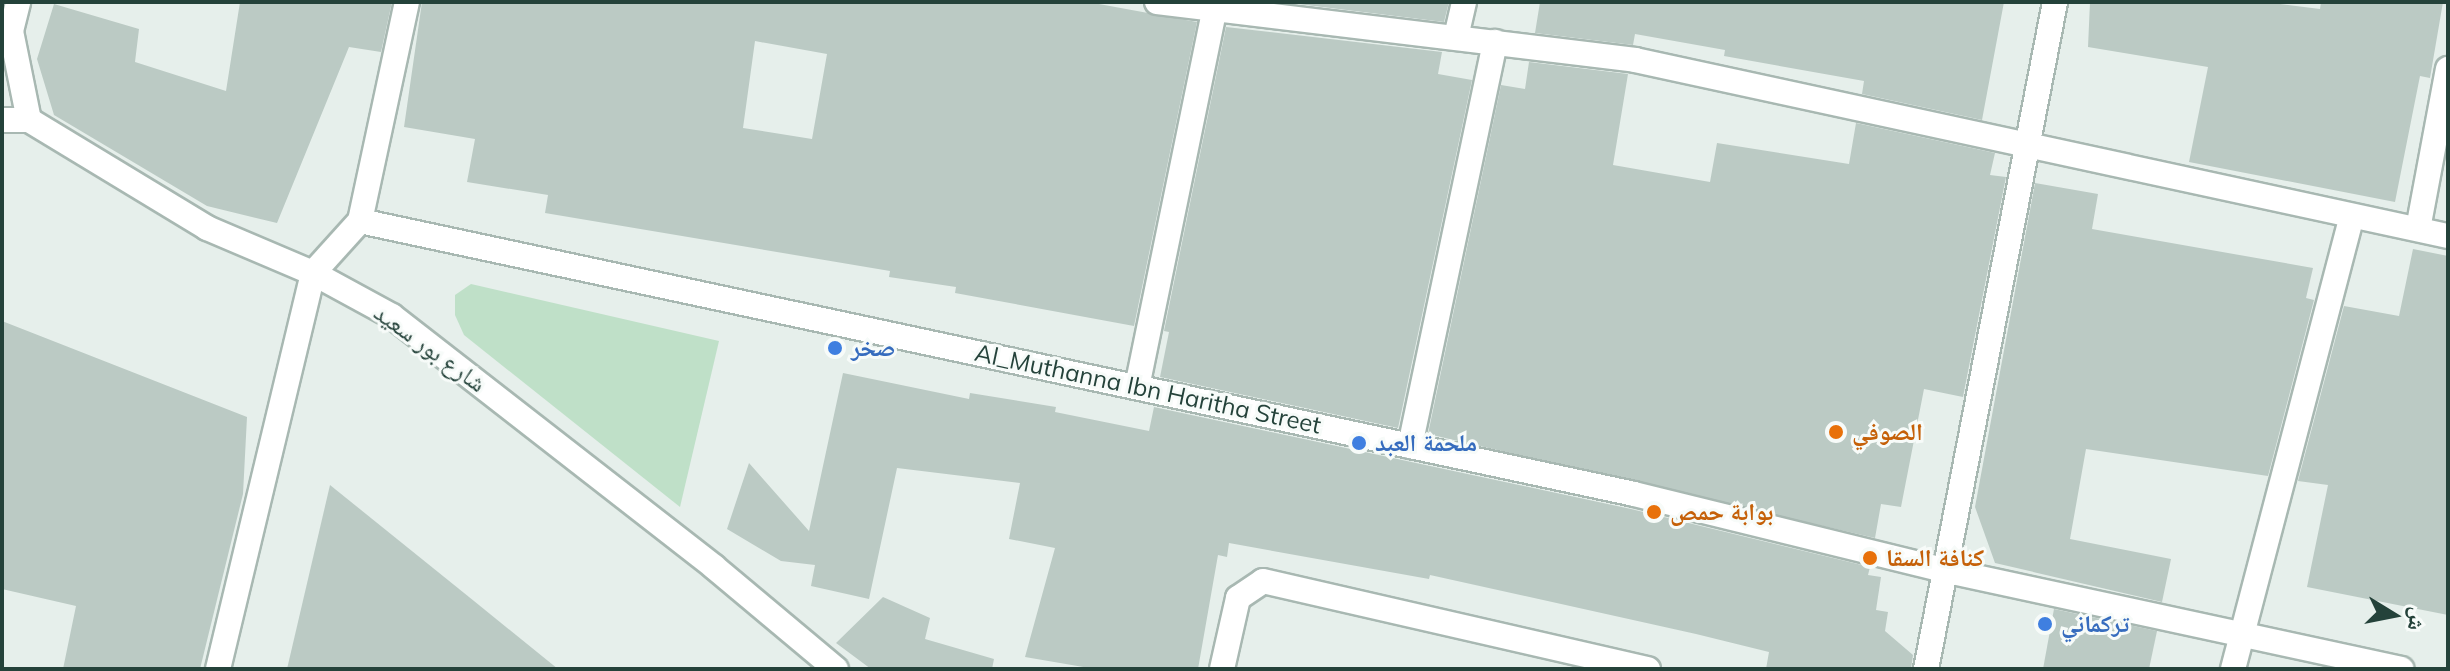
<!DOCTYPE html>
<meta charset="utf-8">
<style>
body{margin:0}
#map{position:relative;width:2450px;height:671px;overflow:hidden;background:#e6efeb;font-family:Mulish,"Noto Naskh Arabic",sans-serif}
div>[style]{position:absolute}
.green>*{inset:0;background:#bfe0c8}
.building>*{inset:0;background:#bbcac4}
.roads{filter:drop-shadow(2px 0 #a8b8b2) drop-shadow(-2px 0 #a8b8b2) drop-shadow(0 2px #a8b8b2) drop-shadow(0 -2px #a8b8b2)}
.minor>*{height:24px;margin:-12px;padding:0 12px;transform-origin:12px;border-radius:12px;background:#fff}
.secondary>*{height:24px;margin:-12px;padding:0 12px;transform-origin:12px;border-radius:12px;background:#fff}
.dots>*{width:22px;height:22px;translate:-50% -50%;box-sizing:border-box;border:4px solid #f7fbf9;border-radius:50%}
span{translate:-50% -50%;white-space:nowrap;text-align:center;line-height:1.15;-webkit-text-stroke:6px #f7fbf9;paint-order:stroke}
.street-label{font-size:24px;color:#24423a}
.shop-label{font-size:24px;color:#366cbe;font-weight:700}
.left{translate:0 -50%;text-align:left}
.food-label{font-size:24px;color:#c56008;font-weight:700}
.frame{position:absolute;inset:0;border:4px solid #24423a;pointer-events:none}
.north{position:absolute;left:2354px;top:575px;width:80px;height:80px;-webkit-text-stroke:6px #f7fbf9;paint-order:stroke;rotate:100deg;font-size:22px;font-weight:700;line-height:32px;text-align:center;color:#24423a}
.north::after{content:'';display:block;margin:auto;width:28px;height:36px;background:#24423a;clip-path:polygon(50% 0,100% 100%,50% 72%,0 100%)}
</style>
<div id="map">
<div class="green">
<i style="clip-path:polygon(471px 284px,719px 341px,680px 507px,464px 335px,455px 315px,455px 295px)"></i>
</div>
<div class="building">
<i style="clip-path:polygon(240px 2px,392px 2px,381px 52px,349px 47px,277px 223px,207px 206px,54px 115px,37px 59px,54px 4px,139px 29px,135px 62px,226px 91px)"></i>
<i style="clip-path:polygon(evenodd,422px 2px,1088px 2px,1197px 22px,1134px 326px,955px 293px,956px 287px,889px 277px,890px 271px,545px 213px,548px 195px,467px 182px,475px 139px,404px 127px,422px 2px,755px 41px,827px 54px,812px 139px,743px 128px,755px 41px)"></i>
<i style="clip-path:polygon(1282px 2px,1449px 2px,1444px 22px)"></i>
<i style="clip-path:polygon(1540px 2px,2004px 2px,1982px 120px,1862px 94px,1864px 81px,1724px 56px,1725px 50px,1635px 34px,1633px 45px,1535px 33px)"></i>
<i style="clip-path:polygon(2090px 2px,2265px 2px,2320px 9px,2321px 2px,2443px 2px,2430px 78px,2420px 76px,2395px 202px,2189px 162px,2208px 67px,2088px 47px)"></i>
<i style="clip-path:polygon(1226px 27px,1442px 52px,1438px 74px,1472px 80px,1398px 428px,1160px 377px,1169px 332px,1164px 331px)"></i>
<i style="clip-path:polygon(1529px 62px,1628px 74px,1613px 165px,1710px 182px,1717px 143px,1849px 164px,1856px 123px,1995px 153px,1990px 175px,2006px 177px,1963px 397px,1924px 389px,1901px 507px,1881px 504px,1875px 538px,1428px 434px,1501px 85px,1525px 89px)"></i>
<i style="clip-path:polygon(2035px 183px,2098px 194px,2092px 229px,2313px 268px,2306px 298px,2314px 300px,2268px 476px,2086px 449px,2070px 539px,2171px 559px,2162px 602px,1995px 563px,1975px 507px)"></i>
<i style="clip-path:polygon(2413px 249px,2448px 256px,2448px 615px,2307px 587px,2328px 485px,2298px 481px,2344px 306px,2399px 316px)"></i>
<i style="clip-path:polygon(2px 321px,247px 417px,243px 494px,200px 669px,63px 669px,76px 606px,2px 589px)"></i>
<i style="clip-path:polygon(843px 373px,969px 399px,970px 393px,1056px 407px,1055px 412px,1149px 431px,1154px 407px,1631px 509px,1870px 567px,1868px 575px,1881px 577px,1876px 610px,1888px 612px,1885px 631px,1913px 655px,1911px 669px,1766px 669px,1769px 652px,1696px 634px,1430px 575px,1429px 579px,1229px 543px,1227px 557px,1218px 555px,1198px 669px,1095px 669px,1025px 657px,1055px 548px,1009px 539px,1020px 483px,897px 468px,869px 599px,811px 586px,815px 565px,781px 561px,727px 529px,749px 463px,809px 531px)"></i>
<i style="clip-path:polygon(330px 485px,474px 601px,558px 669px,287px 669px)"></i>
<i style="clip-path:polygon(883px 597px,930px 618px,925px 639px,994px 659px,992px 669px,871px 669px,836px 643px)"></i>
<i style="clip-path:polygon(2054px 609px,2157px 631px,2149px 669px,2043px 669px)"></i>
</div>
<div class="roads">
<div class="minor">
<i style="left:1157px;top:2px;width:482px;rotate:6.9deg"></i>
<i style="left:1635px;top:60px;width:832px;rotate:12.22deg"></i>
<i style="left:11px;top:31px;width:30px;rotate:-76deg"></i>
<i style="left:1456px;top:37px;width:36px;rotate:-77deg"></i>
<i style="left:2px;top:120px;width:27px"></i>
<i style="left:360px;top:221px;width:1303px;rotate:12.09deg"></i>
<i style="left:1634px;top:494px;width:323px;rotate:13.8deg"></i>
<i style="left:1948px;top:571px;width:464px;rotate:12.2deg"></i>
<i style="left:2418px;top:229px;width:163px;rotate:-79.4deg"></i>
<i style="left:1137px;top:387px;width:393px;rotate:-78.4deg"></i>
<i style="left:1410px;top:446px;width:413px;rotate:-78.1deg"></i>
<i style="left:218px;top:669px;width:407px;rotate:-76.5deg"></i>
<i style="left:313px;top:273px;width:70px;rotate:-47.9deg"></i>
<i style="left:360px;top:221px;width:224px;rotate:-77.9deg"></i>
<i style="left:1222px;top:669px;width:73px;rotate:-77.3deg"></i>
<i style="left:1238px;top:598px;width:30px;rotate:-34deg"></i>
<i style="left:1263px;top:581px;width:395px;rotate:12.9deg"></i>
<i style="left:1926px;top:669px;width:679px;rotate:-79.05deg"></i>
<i style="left:2233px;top:669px;width:468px;rotate:-75.3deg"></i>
</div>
<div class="secondary">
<i style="left:2px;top:24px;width:11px;rotate:38deg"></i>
<i style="left:11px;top:31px;width:91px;rotate:78.6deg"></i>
<i style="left:29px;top:120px;width:208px;rotate:31.2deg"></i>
<i style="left:207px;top:228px;width:115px;rotate:23deg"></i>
<i style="left:313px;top:273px;width:90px;rotate:28.6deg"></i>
<i style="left:392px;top:316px;width:408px;rotate:37.9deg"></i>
<i style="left:714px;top:567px;width:159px;rotate:39.9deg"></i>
</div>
</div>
<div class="dots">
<i style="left:835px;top:348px;background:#3f7fe0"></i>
<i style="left:1836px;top:432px;background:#e8710a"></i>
<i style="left:1359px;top:443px;background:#3f7fe0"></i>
<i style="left:1654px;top:512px;background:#e8710a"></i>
<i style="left:1870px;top:558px;background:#e8710a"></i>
<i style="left:2045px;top:624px;background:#3f7fe0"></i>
</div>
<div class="street-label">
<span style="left:430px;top:348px;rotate:36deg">شارع بور سعيد</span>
<span style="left:1148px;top:389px;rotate:12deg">Al_Muthanna Ibn Haritha Street</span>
</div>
<div class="shop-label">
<span class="left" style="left:851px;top:348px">صخر</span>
<span class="left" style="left:1375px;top:443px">ملحمة العبد</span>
<span class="left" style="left:2061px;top:624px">تركماني</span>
</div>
<div class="food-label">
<span class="left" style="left:1852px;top:432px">الصوفي</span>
<span class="left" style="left:1670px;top:512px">بوابة حمص</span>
<span class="left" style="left:1886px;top:558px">كنافة السقا</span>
</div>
<div class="frame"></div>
<div class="north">ش</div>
</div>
